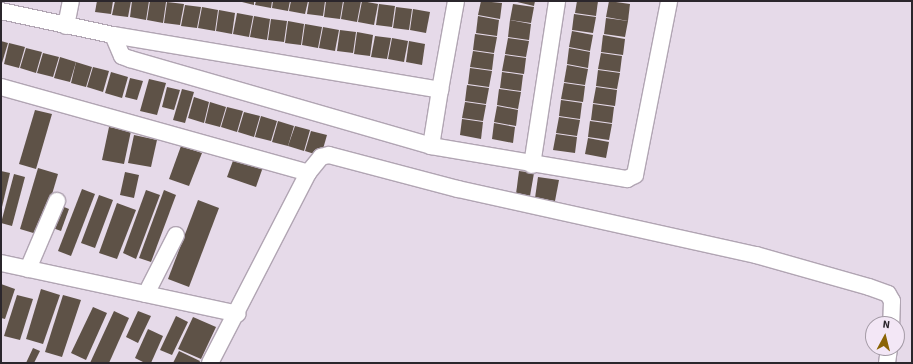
<!DOCTYPE html>
<style>
body{margin:0}
#map{position:relative;width:913px;height:364px;overflow:hidden;background:#e6dae9;font-family:"Source Sans 3",sans-serif}
div>[style]{position:absolute}
.building>*{inset:0;background:#5e5247}
.roads{filter:drop-shadow(1px 0 #b1a5b3) drop-shadow(-1px 0 #b1a5b3) drop-shadow(0 1px #b1a5b3) drop-shadow(0 -1px #b1a5b3)}
.minor>*{height:16px;margin:-8px;padding:0 8px;transform-origin:8px;border-radius:8px;background:#fff}
span{translate:-50% -50%;white-space:nowrap;text-align:center;line-height:1.15;-webkit-text-stroke:4px #f3e7f6;paint-order:stroke}
.frame{position:absolute;inset:0;border:2px solid #2b262c;pointer-events:none}
.north{position:absolute;left:865px;top:316px;width:40px;height:40px;box-sizing:border-box;background:#f3e7f6;border:1px solid #a39aa5;border-radius:50%;rotate:7deg;font-size:11px;font-weight:700;line-height:16px;text-align:center;color:#2b262c}
.north::after{content:'';display:block;margin:auto;width:14px;height:18px;background:#8b6405;clip-path:polygon(50% 0,100% 100%,50% 72%,0 100%)}
</style>
<div id="map">
<div class="building">
<i style="clip-path:polygon(97px 1px,113px 1px,111px 14px,95px 12px)"></i>
<i style="clip-path:polygon(115px 1px,131px 1px,128px 17px,112px 15px)"></i>
<i style="clip-path:polygon(132px 1px,149px 1px,146px 20px,130px 17px)"></i>
<i style="clip-path:polygon(150px 1px,166px 2px,163px 23px,147px 20px)"></i>
<i style="clip-path:polygon(238px 1px,254px 1px,254px 5px)"></i>
<i style="clip-path:polygon(256px 1px,272px 1px,271px 8px,255px 5px)"></i>
<i style="clip-path:polygon(273px 1px,290px 1px,288px 11px,272px 8px)"></i>
<i style="clip-path:polygon(291px 1px,308px 1px,305px 14px,289px 11px)"></i>
<i style="clip-path:polygon(309px 1px,325px 1px,323px 16px,307px 14px)"></i>
<i style="clip-path:polygon(326px 1px,343px 1px,340px 19px,324px 17px)"></i>
<i style="clip-path:polygon(344px 1px,361px 1px,357px 22px,341px 19px)"></i>
<i style="clip-path:polygon(362px 1px,378px 4px,374px 25px,358px 22px)"></i>
<i style="clip-path:polygon(481px 1px,502px 3px,500px 19px,478px 15px)"></i>
<i style="clip-path:polygon(513px 1px,535px 1px,534px 6px)"></i>
<i style="clip-path:polygon(577px 1px,598px 1px,596px 16px,575px 13px)"></i>
<i style="clip-path:polygon(609px 1px,630px 4px,628px 21px,606px 17px)"></i>
<i style="clip-path:polygon(167px 2px,184px 4px,180px 25px,164px 23px)"></i>
<i style="clip-path:polygon(379px 4px,395px 6px,392px 27px,376px 25px)"></i>
<i style="clip-path:polygon(513px 4px,534px 7px,531px 23px,510px 20px)"></i>
<i style="clip-path:polygon(185px 5px,201px 7px,197px 28px,181px 26px)"></i>
<i style="clip-path:polygon(202px 7px,218px 10px,215px 31px,198px 28px)"></i>
<i style="clip-path:polygon(396px 7px,412px 9px,409px 30px,393px 28px)"></i>
<i style="clip-path:polygon(413px 9px,430px 12px,426px 33px,410px 30px)"></i>
<i style="clip-path:polygon(219px 10px,235px 13px,232px 34px,216px 31px)"></i>
<i style="clip-path:polygon(237px 13px,253px 16px,249px 37px,233px 34px)"></i>
<i style="clip-path:polygon(574px 14px,596px 17px,593px 33px,572px 30px)"></i>
<i style="clip-path:polygon(254px 16px,270px 19px,267px 40px,250px 37px)"></i>
<i style="clip-path:polygon(478px 16px,499px 20px,497px 36px,476px 33px)"></i>
<i style="clip-path:polygon(606px 18px,628px 21px,625px 37px,604px 34px)"></i>
<i style="clip-path:polygon(271px 19px,287px 21px,284px 42px,268px 40px)"></i>
<i style="clip-path:polygon(510px 20px,531px 24px,529px 40px,508px 37px)"></i>
<i style="clip-path:polygon(288px 21px,304px 24px,301px 45px,285px 43px)"></i>
<i style="clip-path:polygon(305px 24px,322px 27px,318px 48px,302px 45px)"></i>
<i style="clip-path:polygon(323px 27px,339px 30px,335px 51px,319px 48px)"></i>
<i style="clip-path:polygon(340px 30px,356px 32px,353px 53px,337px 51px)"></i>
<i style="clip-path:polygon(572px 31px,593px 35px,590px 51px,569px 47px)"></i>
<i style="clip-path:polygon(357px 32px,373px 35px,370px 56px,354px 54px)"></i>
<i style="clip-path:polygon(475px 34px,497px 37px,494px 53px,473px 50px)"></i>
<i style="clip-path:polygon(603px 35px,625px 39px,623px 55px,601px 52px)"></i>
<i style="clip-path:polygon(375px 36px,391px 38px,387px 59px,371px 57px)"></i>
<i style="clip-path:polygon(392px 38px,408px 41px,404px 62px,388px 59px)"></i>
<i style="clip-path:polygon(508px 38px,529px 41px,526px 57px,505px 54px)"></i>
<i style="clip-path:polygon(1px 41px,8px 43px,2px 63px,1px 63px)"></i>
<i style="clip-path:polygon(409px 41px,425px 44px,422px 65px,406px 62px)"></i>
<i style="clip-path:polygon(9px 43px,25px 47px,19px 68px,4px 64px)"></i>
<i style="clip-path:polygon(26px 48px,42px 52px,36px 73px,20px 68px)"></i>
<i style="clip-path:polygon(569px 48px,590px 52px,588px 68px,567px 64px)"></i>
<i style="clip-path:polygon(473px 51px,494px 54px,492px 70px,470px 67px)"></i>
<i style="clip-path:polygon(43px 53px,59px 57px,53px 77px,37px 73px)"></i>
<i style="clip-path:polygon(601px 53px,622px 56px,620px 72px,598px 69px)"></i>
<i style="clip-path:polygon(505px 55px,526px 58px,524px 74px,502px 71px)"></i>
<i style="clip-path:polygon(60px 57px,76px 62px,70px 82px,54px 78px)"></i>
<i style="clip-path:polygon(76px 62px,92px 67px,86px 87px,71px 83px)"></i>
<i style="clip-path:polygon(567px 65px,588px 69px,585px 85px,564px 82px)"></i>
<i style="clip-path:polygon(93px 67px,109px 71px,103px 92px,87px 87px)"></i>
<i style="clip-path:polygon(470px 68px,492px 71px,489px 87px,468px 84px)"></i>
<i style="clip-path:polygon(598px 70px,620px 73px,617px 89px,596px 86px)"></i>
<i style="clip-path:polygon(111px 72px,128px 77px,122px 98px,105px 93px)"></i>
<i style="clip-path:polygon(502px 72px,523px 75px,521px 91px,500px 88px)"></i>
<i style="clip-path:polygon(130px 78px,143px 81px,137px 100px,125px 97px)"></i>
<i style="clip-path:polygon(149px 79px,166px 83px,157px 115px,140px 111px)"></i>
<i style="clip-path:polygon(564px 83px,585px 86px,583px 102px,561px 99px)"></i>
<i style="clip-path:polygon(467px 85px,489px 88px,486px 104px,465px 101px)"></i>
<i style="clip-path:polygon(167px 87px,180px 90px,174px 110px,162px 107px)"></i>
<i style="clip-path:polygon(596px 87px,617px 90px,615px 106px,593px 103px)"></i>
<i style="clip-path:polygon(182px 89px,194px 92px,185px 123px,173px 120px)"></i>
<i style="clip-path:polygon(499px 89px,521px 92px,518px 109px,497px 105px)"></i>
<i style="clip-path:polygon(194px 97px,209px 102px,204px 123px,188px 118px)"></i>
<i style="clip-path:polygon(561px 100px,582px 103px,580px 119px,559px 116px)"></i>
<i style="clip-path:polygon(210px 102px,226px 107px,220px 127px,205px 123px)"></i>
<i style="clip-path:polygon(465px 102px,486px 105px,483px 121px,462px 118px)"></i>
<i style="clip-path:polygon(593px 104px,614px 107px,612px 123px,591px 120px)"></i>
<i style="clip-path:polygon(497px 106px,518px 110px,516px 126px,494px 122px)"></i>
<i style="clip-path:polygon(227px 107px,243px 111px,237px 132px,221px 127px)"></i>
<i style="clip-path:polygon(35px 110px,52px 114px,36px 169px,19px 164px)"></i>
<i style="clip-path:polygon(244px 112px,260px 116px,254px 137px,238px 132px)"></i>
<i style="clip-path:polygon(261px 116px,277px 121px,271px 141px,255px 137px)"></i>
<i style="clip-path:polygon(559px 117px,580px 120px,577px 136px,556px 133px)"></i>
<i style="clip-path:polygon(462px 119px,483px 122px,481px 139px,460px 135px)"></i>
<i style="clip-path:polygon(278px 121px,294px 126px,288px 146px,272px 142px)"></i>
<i style="clip-path:polygon(590px 121px,612px 124px,609px 140px,588px 137px)"></i>
<i style="clip-path:polygon(494px 123px,515px 127px,513px 143px,492px 139px)"></i>
<i style="clip-path:polygon(295px 126px,310px 130px,304px 151px,288px 146px)"></i>
<i style="clip-path:polygon(109px 127px,131px 131px,124px 164px,102px 160px)"></i>
<i style="clip-path:polygon(311px 131px,327px 135px,321px 156px,305px 151px)"></i>
<i style="clip-path:polygon(556px 134px,577px 137px,575px 153px,553px 150px)"></i>
<i style="clip-path:polygon(134px 135px,157px 140px,151px 167px,128px 163px)"></i>
<i style="clip-path:polygon(588px 138px,609px 142px,606px 158px,585px 154px)"></i>
<i style="clip-path:polygon(181px 146px,202px 153px,189px 186px,169px 179px)"></i>
<i style="clip-path:polygon(234px 158px,263px 167px,256px 187px,227px 177px)"></i>
<i style="clip-path:polygon(38px 168px,58px 174px,40px 235px,20px 229px)"></i>
<i style="clip-path:polygon(1px 171px,10px 173px,2px 207px,1px 207px)"></i>
<i style="clip-path:polygon(519px 171px,534px 173px,530px 196px,516px 194px)"></i>
<i style="clip-path:polygon(125px 172px,139px 175px,134px 198px,120px 195px)"></i>
<i style="clip-path:polygon(14px 174px,25px 177px,12px 226px,1px 223px)"></i>
<i style="clip-path:polygon(538px 177px,559px 180px,555px 201px,535px 198px)"></i>
<i style="clip-path:polygon(82px 189px,95px 194px,71px 256px,58px 251px)"></i>
<i style="clip-path:polygon(146px 190px,160px 195px,136px 259px,123px 253px)"></i>
<i style="clip-path:polygon(164px 190px,176px 195px,151px 262px,139px 258px)"></i>
<i style="clip-path:polygon(99px 195px,113px 200px,95px 248px,81px 243px)"></i>
<i style="clip-path:polygon(198px 200px,219px 208px,189px 287px,168px 279px)"></i>
<i style="clip-path:polygon(117px 203px,136px 210px,117px 259px,99px 253px)"></i>
<i style="clip-path:polygon(59px 205px,69px 209px,61px 231px,50px 227px)"></i>
<i style="clip-path:polygon(1px 284px,15px 289px,5px 319px,1px 318px)"></i>
<i style="clip-path:polygon(41px 289px,60px 295px,43px 344px,26px 339px)"></i>
<i style="clip-path:polygon(17px 295px,33px 299px,20px 340px,4px 336px)"></i>
<i style="clip-path:polygon(63px 295px,81px 300px,62px 357px,45px 352px)"></i>
<i style="clip-path:polygon(93px 307px,107px 313px,86px 360px,71px 353px)"></i>
<i style="clip-path:polygon(114px 311px,129px 318px,109px 363px,90px 363px)"></i>
<i style="clip-path:polygon(138px 311px,151px 316px,138px 343px,126px 337px)"></i>
<i style="clip-path:polygon(176px 316px,188px 322px,172px 355px,160px 350px)"></i>
<i style="clip-path:polygon(193px 317px,216px 327px,201px 359px,178px 349px)"></i>
<i style="clip-path:polygon(148px 329px,163px 336px,151px 363px,145px 363px,135px 358px)"></i>
<i style="clip-path:polygon(33px 348px,40px 351px,34px 363px,26px 363px)"></i>
<i style="clip-path:polygon(179px 351px,200px 361px,199px 363px,173px 363px)"></i>
</div>
<div class="roads">
<div class="minor">
<i style="left:1px;top:11px;width:115px;rotate:12.1deg"></i>
<i style="left:113px;top:35px;width:332px;rotate:9.5deg"></i>
<i style="left:440px;top:90px;width:90px;rotate:-79.8deg"></i>
<i style="left:66px;top:26px;width:25px;rotate:-79deg"></i>
<i style="left:113px;top:35px;width:23px;rotate:67deg"></i>
<i style="left:122px;top:56px;width:9px;rotate:21deg"></i>
<i style="left:130px;top:59px;width:313px;rotate:16.1deg"></i>
<i style="left:431px;top:146px;width:199px;rotate:9.6deg"></i>
<i style="left:627px;top:179px;width:9px;rotate:-27deg"></i>
<i style="left:635px;top:175px;width:177px;rotate:-78.9deg"></i>
<i style="left:1px;top:87px;width:319px;rotate:15.6deg"></i>
<i style="left:431px;top:146px;width:57px;rotate:-80.9deg"></i>
<i style="left:532px;top:165px;width:166px;rotate:-81.3deg"></i>
<i style="left:1px;top:263px;width:242px;rotate:12.1deg"></i>
<i style="left:28px;top:269px;width:74px;rotate:-66.9deg"></i>
<i style="left:146px;top:294px;width:66px;rotate:-63deg"></i>
<i style="left:210px;top:363px;width:214px;rotate:-62.7deg"></i>
<i style="left:308px;top:173px;width:21px;rotate:-51deg"></i>
<i style="left:321px;top:157px;width:8px;rotate:-14deg"></i>
<i style="left:329px;top:155px;width:133px;rotate:14.8deg"></i>
<i style="left:458px;top:189px;width:305px;rotate:12.5deg"></i>
<i style="left:756px;top:255px;width:117px;rotate:15.8deg"></i>
<i style="left:869px;top:287px;width:20px;rotate:20deg"></i>
<i style="left:888px;top:294px;width:8px;rotate:60deg"></i>
<i style="left:892px;top:301px;width:23px;rotate:92deg"></i>
<i style="left:887px;top:363px;width:15px;rotate:-82deg"></i>
</div>
</div>
<div class="frame"></div>
<div class="north">N</div>
</div>
